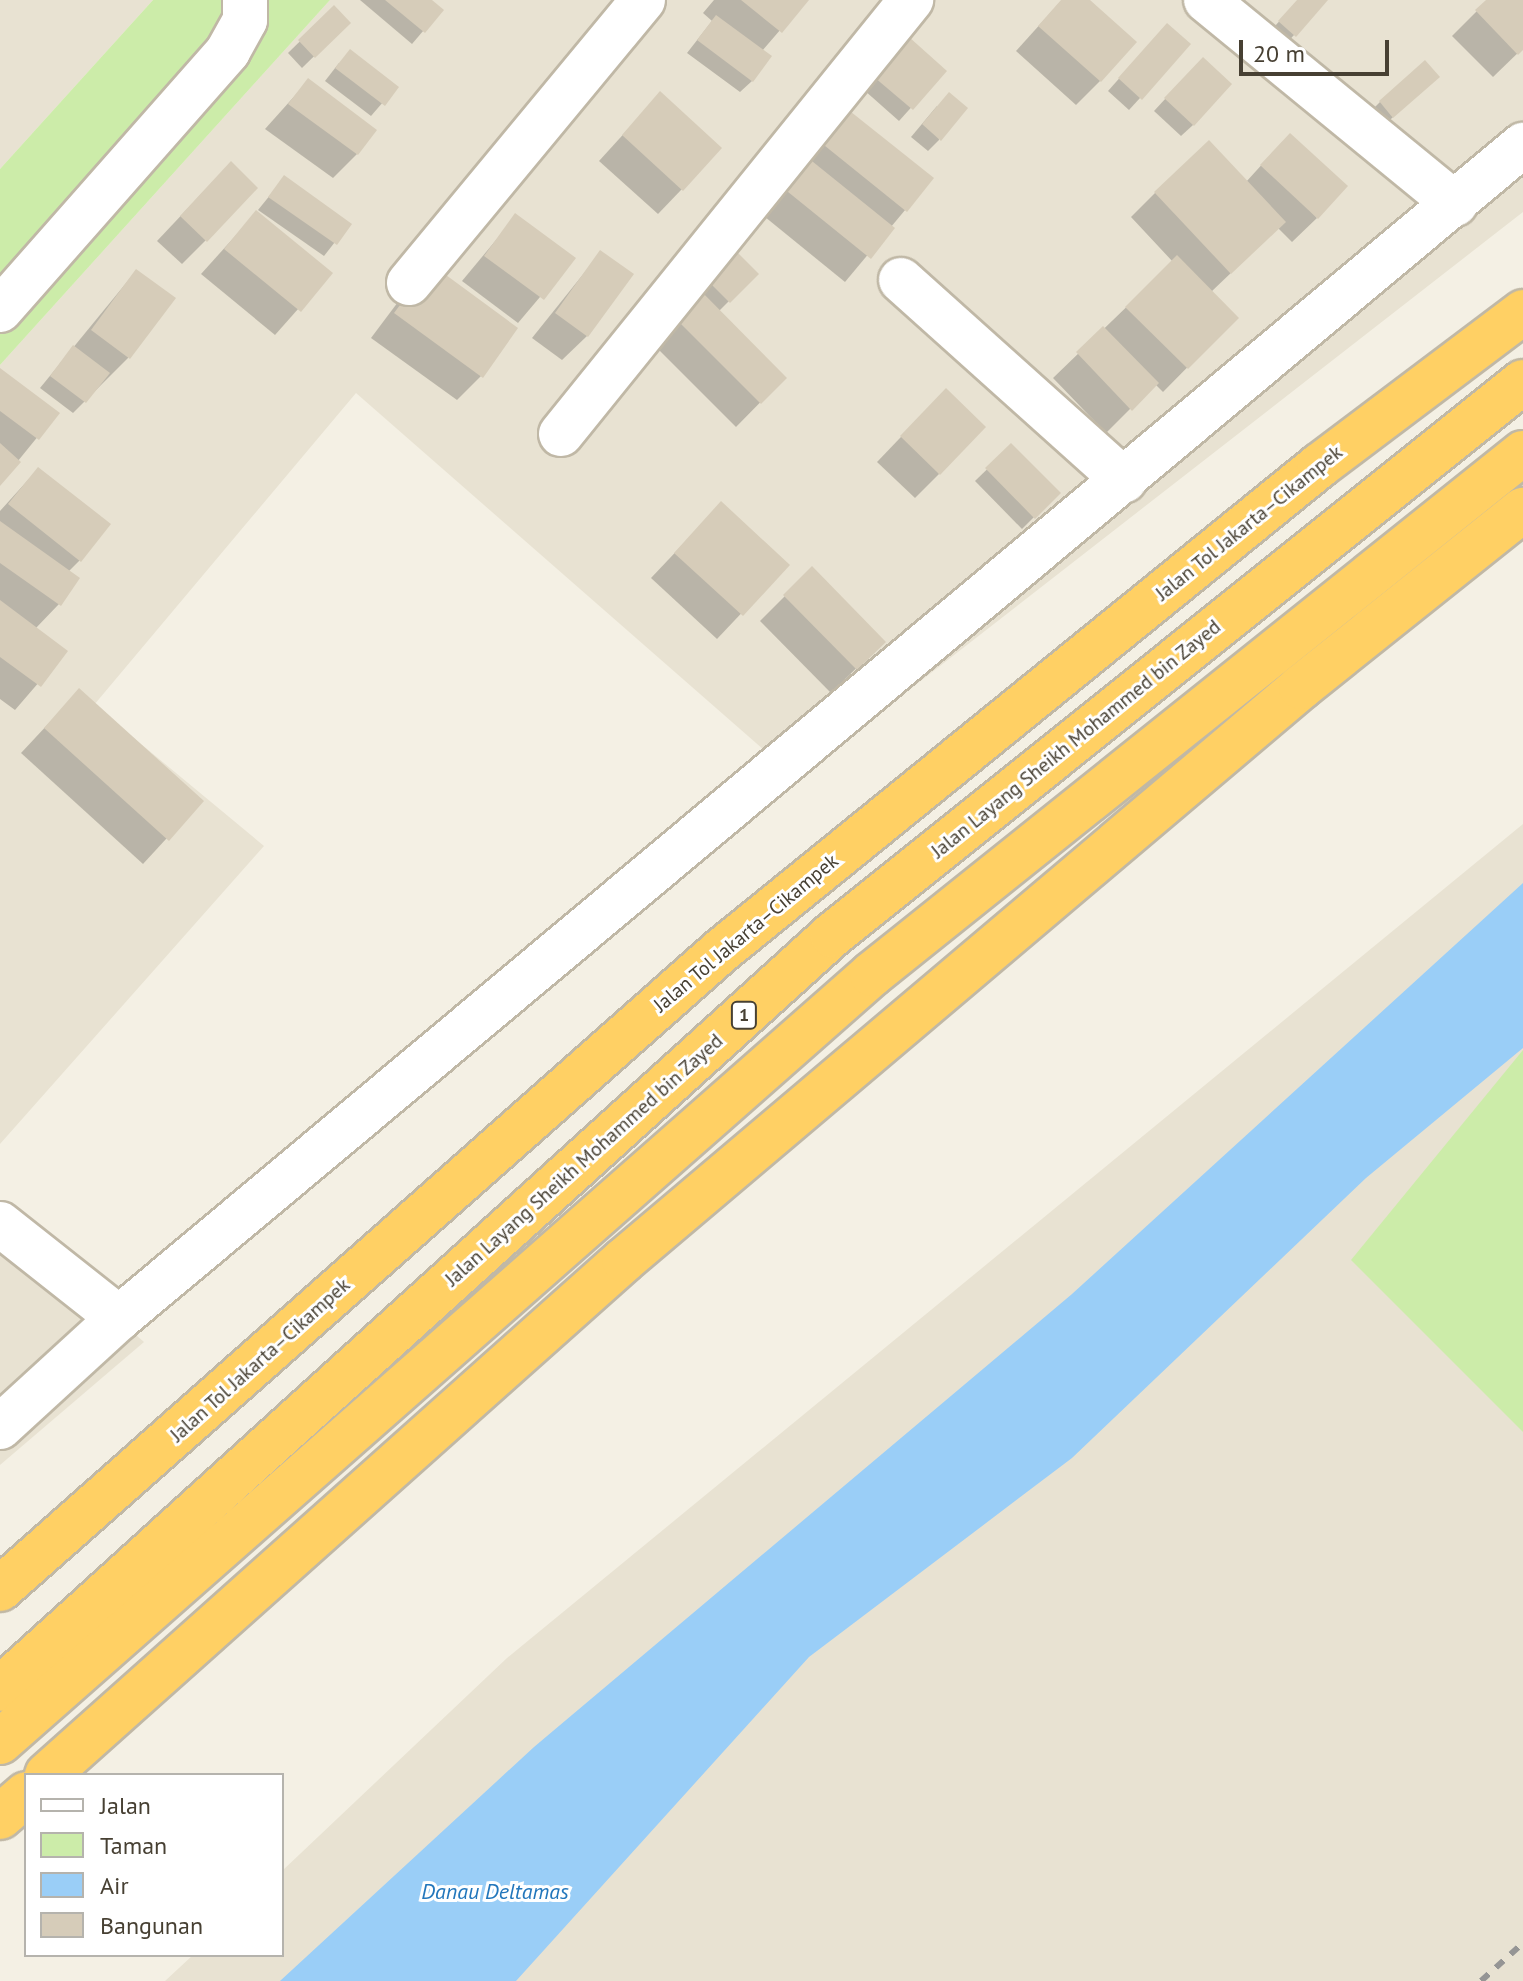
<!DOCTYPE html>
<meta charset="utf-8">
<style>
body{margin:0}
#map{position:relative;width:1523px;height:1981px;overflow:hidden;background:#f4f0e4;font-family:"PT Sans",sans-serif}
div>[style]{position:absolute}
.residential>*{inset:0;background:#e8e2d2}
.green>*{inset:0;background:#cceca9}
.water>*{inset:0;background:#9acef7}
.shadow>*{inset:0;background:#0003}
.building>*{inset:0;background:#d6ccb9}
.roads{filter:drop-shadow(2px 0 #c0b8a6) drop-shadow(-2px 0 #c0b8a6) drop-shadow(0 2px #c0b8a6) drop-shadow(0 -2px #c0b8a6)}
.minor>*{height:44px;margin:-22px;padding:0 22px;transform-origin:22px;border-radius:22px;background:#fff}
.motorway>*{height:44px;margin:-22px;padding:0 22px;transform-origin:22px;border-radius:22px;background:#ffd064}
.rail>*{height:6px;margin-top:-3px;transform-origin:0;background:repeating-linear-gradient(90deg,#959595 0 10px,transparent 0 20px)}
span{translate:-50% -50%;white-space:nowrap;text-align:center;line-height:1.15;-webkit-text-stroke:6px #fff;paint-order:stroke}
.shield-label span{padding:2px 6px;background:#fff;border:2px solid;border-radius:6px;-webkit-text-stroke-width:0}
.shield-label{font-size:18px;color:#474033;font-weight:700}
.street-label{font-size:20px;color:#474033}
.water-label{font-size:22px;color:#2377bc;font-style:italic}
.legend{position:absolute;left:24px;top:1773px;width:260px;height:184px;box-sizing:border-box;background:#fff;border:2px solid #b5b3ad;margin:0;padding:10px 14px;list-style:none;font-size:24px;color:#474033}
.legend li{display:flex;align-items:center;gap:16px;height:40px}
.legend b{width:40px;border:2px solid #b5b3ad}
.scale{position:absolute;left:1239px;top:40px;width:150px;height:36px;box-sizing:border-box;border:4px solid #474033;border-top:0;padding-left:10px;font-size:24px;line-height:28px;white-space:nowrap;color:#474033;-webkit-text-stroke:6px #fff;paint-order:stroke}
</style>
<div id="map">
<div class="residential">
<i style="clip-path:polygon(0 0,153px 0,0 169px)"></i>
<i style="clip-path:polygon(330px 0,1523px 0,1523px 212px,796px 778px,356px 393px,94px 705px,264px 846px,0 1144px,0 365px)"></i>
<i style="clip-path:polygon(1523px 824px,1523px 1981px,165px 1981px,193px 1955px,282px 1955px,282px 1871px,507px 1658px)"></i>
<i style="clip-path:polygon(0 1216px,144px 1342px,0 1465px)"></i>
</div>
<div class="green">
<i style="clip-path:polygon(153px 0,330px 0,0 365px,0 169px)"></i>
<i style="clip-path:polygon(1523px 1050px,1523px 1432px,1351px 1260px)"></i>
</div>
<div class="water">
<i style="clip-path:polygon(1523px 883px,1523px 1048px,1366px 1178px,1072px 1458px,809px 1657px,516px 1981px,280px 1981px,534px 1747px,1072px 1294px)"></i>
</div>
<div class="shadow">
<i style="clip-path:polygon(360px 0,429px 0,441px 10px,412px 44px)"></i>
<i style="clip-path:polygon(714px 0,806px 0,762px 51px,752px 81px,740px 92px,687px 53px,712px 21px,703px 13px)"></i>
<i style="clip-path:polygon(1062px 0,1087px 0,1100px 81px,1076px 105px,1016px 51px)"></i>
<i style="clip-path:polygon(1298px 0,1326px 0,1283px 47px,1268px 34px)"></i>
<i style="clip-path:polygon(1488px 0,1523px 0,1523px 48px,1493px 77px,1452px 36px)"></i>
<i style="clip-path:polygon(334px 8px,348px 23px,302px 68px,288px 53px)"></i>
<i style="clip-path:polygon(1156px 37px,1140px 98px,1129px 110px,1108px 91px)"></i>
<i style="clip-path:polygon(897px 52px,944px 71px,899px 121px,864px 90px)"></i>
<i style="clip-path:polygon(339px 63px,396px 87px,371px 116px,325px 81px)"></i>
<i style="clip-path:polygon(1191px 71px,1193px 125px,1181px 136px,1154px 111px)"></i>
<i style="clip-path:polygon(308px 81px,357px 154px,333px 178px,265px 129px)"></i>
<i style="clip-path:polygon(1425px 88px,1381px 128px,1368px 114px,1380px 102px)"></i>
<i style="clip-path:polygon(660px 94px,682px 189px,658px 214px,599px 161px)"></i>
<i style="clip-path:polygon(937px 106px,939px 140px,928px 151px,911px 137px)"></i>
<i style="clip-path:polygon(812px 126px,931px 179px,845px 282px,749px 204px)"></i>
<i style="clip-path:polygon(1266px 160px,1317px 218px,1292px 242px,1278px 228px,1211px 292px,1236px 318px,1163px 392px,1155px 384px,1106px 433px,1053px 378px,1173px 262px,1131px 217px,1155px 193px,1246px 182px)"></i>
<i style="clip-path:polygon(284px 178px,349px 224px,324px 256px,258px 210px)"></i>
<i style="clip-path:polygon(207px 188px,206px 240px,182px 264px,157px 241px)"></i>
<i style="clip-path:polygon(256px 213px,330px 273px,275px 335px,201px 274px)"></i>
<i style="clip-path:polygon(516px 216px,573px 258px,518px 323px,462px 281px)"></i>
<i style="clip-path:polygon(601px 252px,587px 336px,562px 360px,532px 338px)"></i>
<i style="clip-path:polygon(136px 271px,128px 358px,73px 413px,40px 388px)"></i>
<i style="clip-path:polygon(756px 274px,718px 312px,784px 378px,736px 427px,647px 338px,687px 283px)"></i>
<i style="clip-path:polygon(407px 290px,481px 376px,457px 400px,371px 338px)"></i>
<i style="clip-path:polygon(0 370px,57px 413px,0 483px)"></i>
<i style="clip-path:polygon(922px 415px,939px 474px,915px 498px,877px 462px)"></i>
<i style="clip-path:polygon(1011px 446px,1058px 493px,1022px 529px,975px 481px)"></i>
<i style="clip-path:polygon(38px 469px,80px 560px,68px 572px,59px 604px,35px 629px,65px 652px,15px 710px,0 699px,0 511px)"></i>
<i style="clip-path:polygon(721px 504px,787px 565px,717px 639px,651px 578px)"></i>
<i style="clip-path:polygon(812px 569px,883px 642px,831px 693px,760px 621px)"></i>
<i style="clip-path:polygon(79px 691px,201px 801px,143px 864px,21px 753px)"></i>
</div>
<div class="building">
<i style="clip-path:polygon(385px 0,432px 0,444px 10px,425px 33px)"></i>
<i style="clip-path:polygon(741px 0,809px 0,782px 33px)"></i>
<i style="clip-path:polygon(1061px 0,1090px 0,1137px 42px,1101px 82px,1038px 26px)"></i>
<i style="clip-path:polygon(1297px 0,1328px 0,1296px 37px,1278px 21px)"></i>
<i style="clip-path:polygon(1486px 0,1523px 0,1523px 50px,1518px 55px,1475px 10px)"></i>
<i style="clip-path:polygon(334px 5px,351px 23px,315px 58px,298px 40px)"></i>
<i style="clip-path:polygon(716px 15px,772px 56px,753px 82px,697px 40px)"></i>
<i style="clip-path:polygon(1167px 23px,1191px 44px,1142px 100px,1118px 78px)"></i>
<i style="clip-path:polygon(909px 37px,947px 71px,913px 110px,874px 77px)"></i>
<i style="clip-path:polygon(350px 49px,399px 87px,385px 106px,335px 68px)"></i>
<i style="clip-path:polygon(1203px 57px,1232px 84px,1194px 126px,1164px 98px)"></i>
<i style="clip-path:polygon(1425px 60px,1440px 77px,1393px 118px,1379px 101px)"></i>
<i style="clip-path:polygon(308px 78px,377px 130px,358px 155px,288px 104px)"></i>
<i style="clip-path:polygon(660px 91px,722px 148px,683px 191px,622px 135px)"></i>
<i style="clip-path:polygon(949px 92px,968px 108px,941px 141px,922px 124px)"></i>
<i style="clip-path:polygon(836px 100px,934px 178px,907px 212px,809px 133px)"></i>
<i style="clip-path:polygon(1290px 133px,1348px 186px,1318px 219px,1260px 165px)"></i>
<i style="clip-path:polygon(1209px 140px,1286px 222px,1231px 274px,1154px 192px)"></i>
<i style="clip-path:polygon(797px 149px,895px 228px,871px 259px,772px 179px)"></i>
<i style="clip-path:polygon(231px 161px,258px 188px,207px 242px,180px 216px)"></i>
<i style="clip-path:polygon(284px 175px,352px 224px,337px 245px,268px 197px)"></i>
<i style="clip-path:polygon(256px 210px,333px 273px,301px 312px,224px 249px)"></i>
<i style="clip-path:polygon(515px 213px,576px 258px,544px 300px,484px 256px)"></i>
<i style="clip-path:polygon(726px 241px,759px 274px,730px 303px,697px 270px)"></i>
<i style="clip-path:polygon(600px 250px,634px 274px,588px 337px,555px 313px)"></i>
<i style="clip-path:polygon(1177px 255px,1239px 318px,1188px 369px,1125px 307px)"></i>
<i style="clip-path:polygon(431px 264px,518px 328px,483px 378px,394px 313px)"></i>
<i style="clip-path:polygon(136px 269px,176px 298px,130px 359px,91px 330px)"></i>
<i style="clip-path:polygon(696px 286px,787px 378px,761px 404px,669px 312px)"></i>
<i style="clip-path:polygon(1103px 326px,1159px 383px,1132px 411px,1076px 352px)"></i>
<i style="clip-path:polygon(73px 345px,110px 373px,86px 403px,50px 376px)"></i>
<i style="clip-path:polygon(0 368px,60px 413px,39px 440px,0 411px)"></i>
<i style="clip-path:polygon(946px 388px,986px 427px,940px 475px,900px 436px)"></i>
<i style="clip-path:polygon(0 443px,21px 462px,0 486px)"></i>
<i style="clip-path:polygon(1011px 443px,1061px 493px,1035px 519px,985px 468px)"></i>
<i style="clip-path:polygon(38px 467px,111px 524px,81px 562px,8px 504px)"></i>
<i style="clip-path:polygon(721px 501px,790px 565px,743px 616px,674px 553px)"></i>
<i style="clip-path:polygon(0 521px,80px 578px,61px 606px,0 563px)"></i>
<i style="clip-path:polygon(812px 566px,886px 642px,857px 670px,783px 595px)"></i>
<i style="clip-path:polygon(0 600px,68px 651px,41px 687px,0 657px)"></i>
<i style="clip-path:polygon(79px 688px,204px 801px,169px 841px,44px 728px)"></i>
</div>
<div class="roads">
<div class="minor">
<i style="left:1206px;top:0;width:322px;rotate:39.3deg"></i>
<i style="left:901px;top:280px;width:300px;rotate:41.9deg"></i>
<i style="left:409px;top:283px;width:367px;rotate:-50.4deg"></i>
<i style="left:0;top:310px;width:345px;rotate:-48.6deg"></i>
<i style="left:228px;top:51px;width:35px;rotate:-61deg"></i>
<i style="left:245px;top:20px;width:20px;rotate:-90deg"></i>
<i style="left:561px;top:434px;width:558px;rotate:-51.12deg"></i>
<i style="left:0;top:1224px;width:152px;rotate:38.3deg"></i>
<i style="left:0;top:1427px;width:161px;rotate:-42.5deg"></i>
<i style="left:119px;top:1318px;width:1830px;rotate:-39.88deg"></i>
</div>
<div class="motorway">
<i style="left:0;top:1589px;width:964px;rotate:-41.51deg"></i>
<i style="left:722px;top:950px;width:769px;rotate:-39.03deg"></i>
<i style="left:1319px;top:466px;width:256px;rotate:-37deg"></i>
<i style="left:0;top:1689px;width:1123px;rotate:-42.18deg"></i>
<i style="left:832px;top:935px;width:885px;rotate:-38.67deg"></i>
<i style="left:0;top:1742px;width:1162px;rotate:-41.37deg"></i>
<i style="left:872px;top:974px;width:834px;rotate:-38.67deg"></i>
<i style="left:47px;top:1775px;width:773px;rotate:-41.75deg"></i>
<i style="left:624px;top:1260px;width:887px;rotate:-40.24deg"></i>
<i style="left:1301px;top:687px;width:284px;rotate:-38.6deg"></i>
<i style="left:0;top:1817px;width:35px;rotate:-41deg"></i>
</div>
</div>
<div class="rail">
<i style="left:1481px;top:1981px;width:57px;rotate:-42.1deg"></i>
</div>
<div class="shield-label">
<span style="left:744px;top:1015px">1</span>
</div>
<div class="street-label">
<span style="left:1249px;top:523px;rotate:-39deg">Jalan Tol Jakarta–Cikampek</span>
<span style="left:1076px;top:739px;rotate:-39deg">Jalan Layang Sheikh Mohammed bin Zayed</span>
<span style="left:746px;top:933px;rotate:-40deg">Jalan Tol Jakarta–Cikampek</span>
<span style="left:584px;top:1160px;rotate:-42deg">Jalan Layang Sheikh Mohammed bin Zayed</span>
<span style="left:260px;top:1360px;rotate:-42deg">Jalan Tol Jakarta–Cikampek</span>
</div>
<div class="water-label">
<span style="left:495px;top:1892px">Danau Deltamas</span>
</div>
<ul class="legend">
<li><b style="height:10px;background:#fff"></b>Jalan</li>
<li><b style="height:22px;background:#cceca9"></b>Taman</li>
<li><b style="height:22px;background:#9acef7"></b>Air</li>
<li><b style="height:22px;background:#d6ccb9"></b>Bangunan</li>
</ul>
<div class="scale">20 m</div>
</div>
